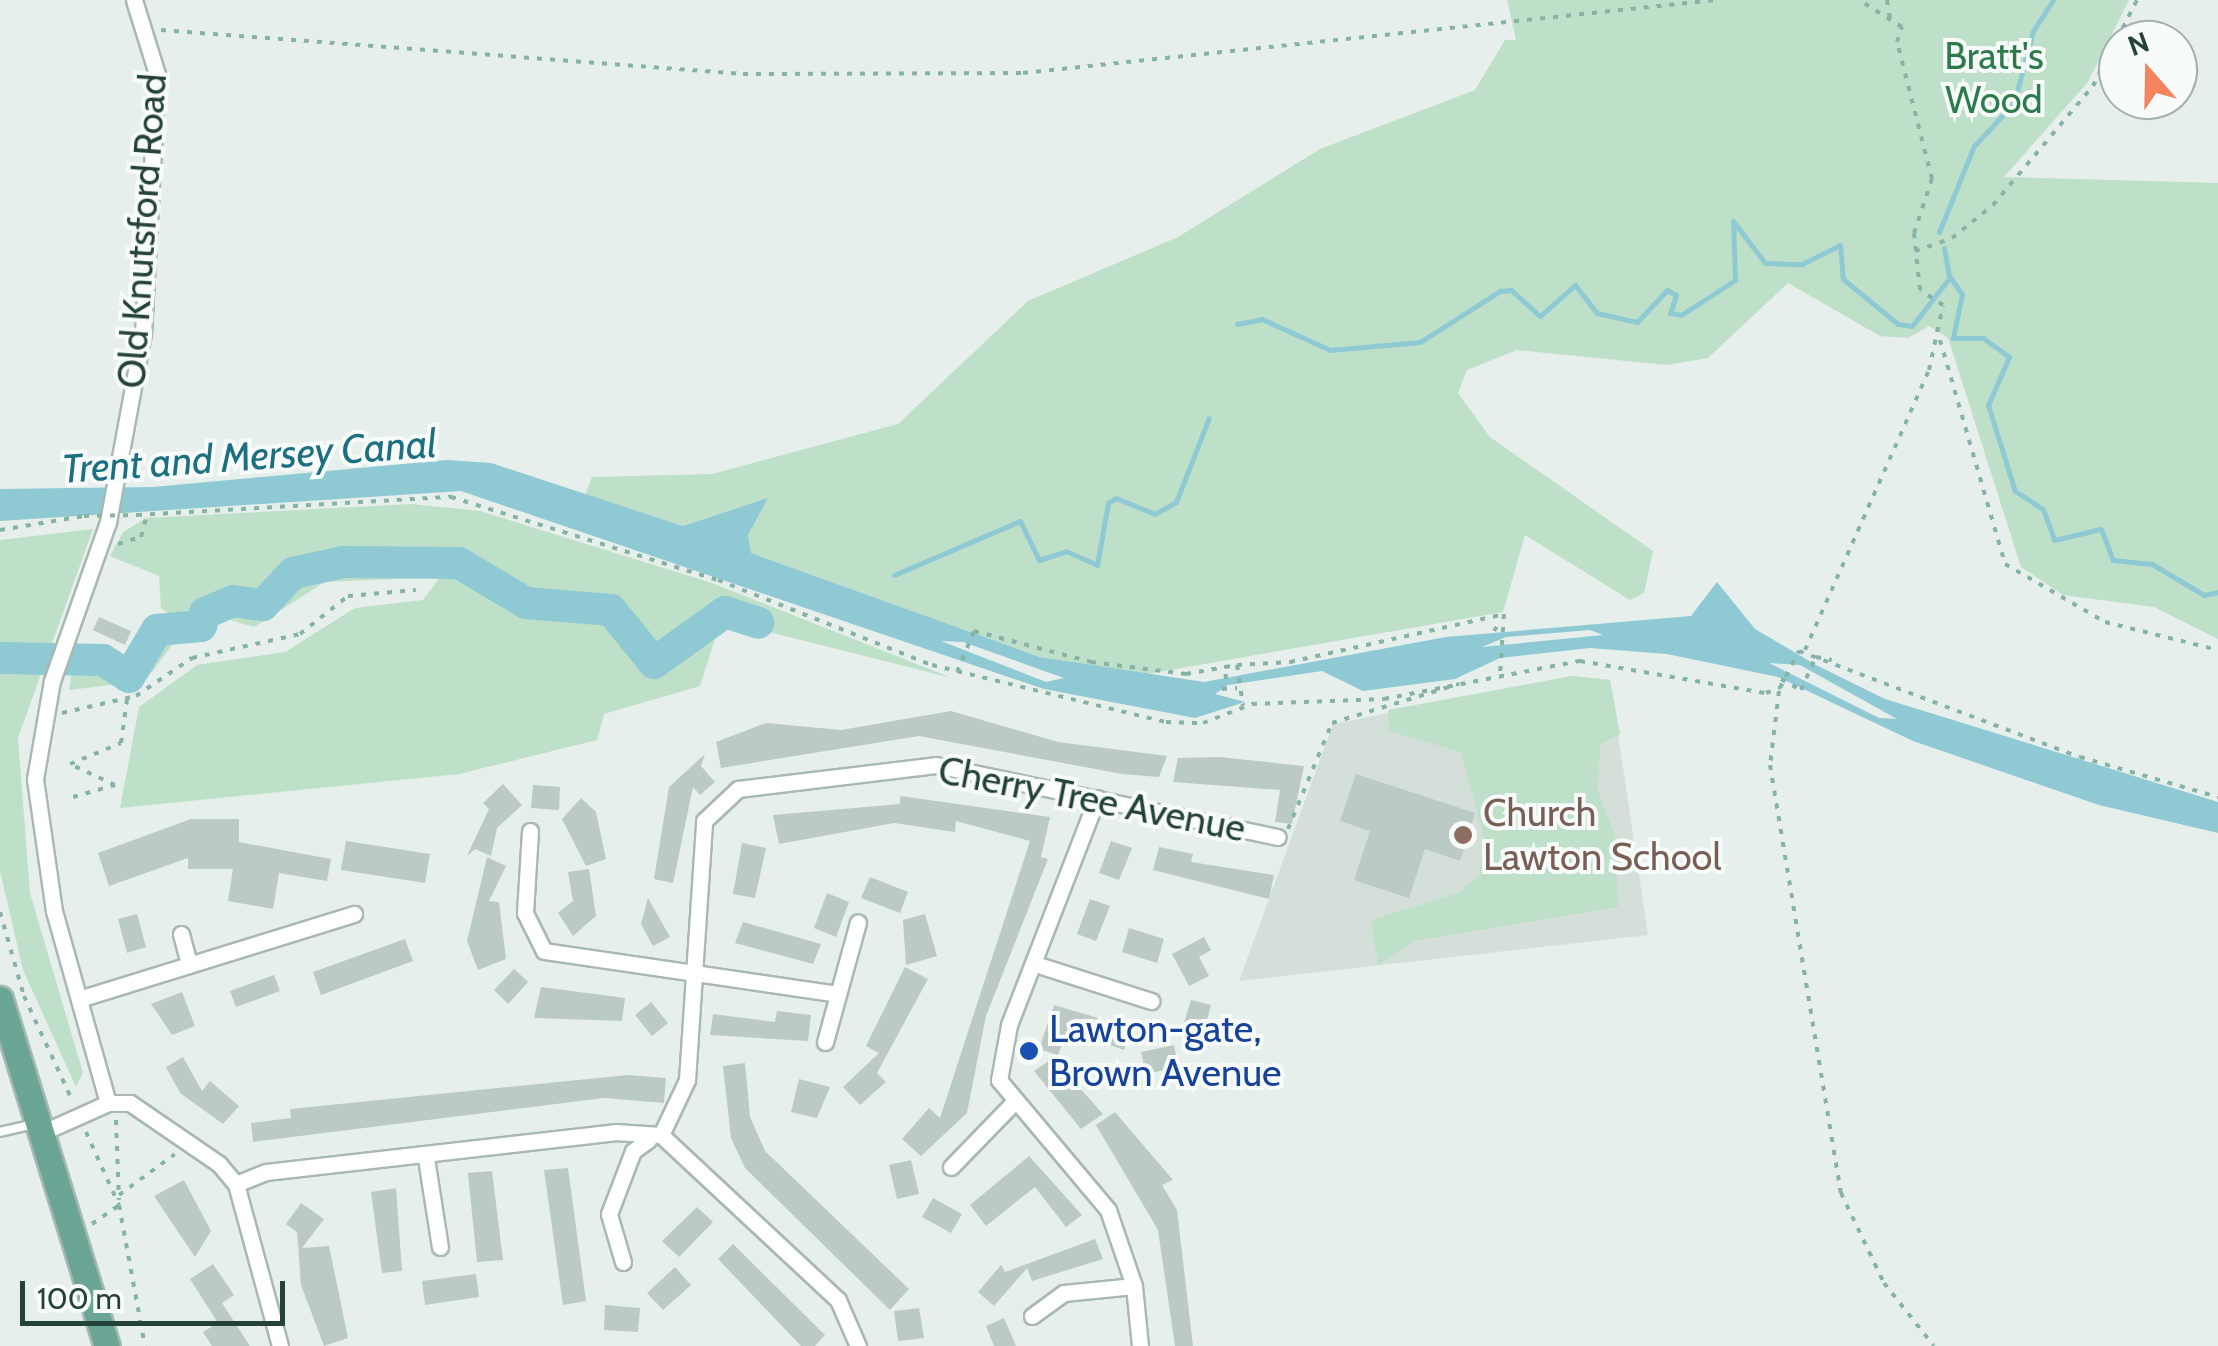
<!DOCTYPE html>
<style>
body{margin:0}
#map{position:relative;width:2218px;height:1346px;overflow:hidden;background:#e6efeb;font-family:Cabin,sans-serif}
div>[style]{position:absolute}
.built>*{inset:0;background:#d4dfda}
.green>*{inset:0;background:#bfe0c8}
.water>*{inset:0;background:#8ec9d4}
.stream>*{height:5px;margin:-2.5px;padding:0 2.5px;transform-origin:2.5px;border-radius:2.5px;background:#8ec9d4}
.river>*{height:32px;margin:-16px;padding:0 16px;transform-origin:16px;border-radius:16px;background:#8ec9d4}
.building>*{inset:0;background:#bbcac4}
.path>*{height:4px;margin-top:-2px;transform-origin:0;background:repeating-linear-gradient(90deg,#86b3a5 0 5px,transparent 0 13px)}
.roads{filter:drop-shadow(2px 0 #a8b8b2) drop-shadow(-2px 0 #a8b8b2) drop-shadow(0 2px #a8b8b2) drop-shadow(0 -2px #a8b8b2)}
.lane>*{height:8px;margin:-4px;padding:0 4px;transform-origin:4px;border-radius:4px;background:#fff}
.street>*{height:15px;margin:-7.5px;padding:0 7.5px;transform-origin:7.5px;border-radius:7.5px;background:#fff}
.primary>*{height:25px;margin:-12.5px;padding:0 12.5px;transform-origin:12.5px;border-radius:12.5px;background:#6aa596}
.path-bridge>*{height:4px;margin-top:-2px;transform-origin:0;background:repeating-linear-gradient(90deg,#86b3a5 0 5px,transparent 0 13px)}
.dots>*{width:28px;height:28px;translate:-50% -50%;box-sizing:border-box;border:5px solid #f7fbf9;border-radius:50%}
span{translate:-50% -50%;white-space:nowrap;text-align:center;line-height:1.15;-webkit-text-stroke:8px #f7fbf9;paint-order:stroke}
.park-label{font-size:38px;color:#2d7a4b}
.street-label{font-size:38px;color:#24423a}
.education-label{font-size:38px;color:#785e54}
.left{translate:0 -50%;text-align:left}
.transit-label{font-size:38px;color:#164399}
.water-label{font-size:40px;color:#1c6f80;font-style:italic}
.north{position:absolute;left:2098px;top:20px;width:100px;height:100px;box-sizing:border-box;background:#f7fbf9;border:2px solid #a3b1ad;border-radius:50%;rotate:340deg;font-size:28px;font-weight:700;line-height:40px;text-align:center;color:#24423a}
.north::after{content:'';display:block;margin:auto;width:35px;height:45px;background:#f4845f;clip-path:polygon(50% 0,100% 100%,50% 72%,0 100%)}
.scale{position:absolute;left:20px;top:1281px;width:265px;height:45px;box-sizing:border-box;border:5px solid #24423a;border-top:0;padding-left:12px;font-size:30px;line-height:35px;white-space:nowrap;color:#24423a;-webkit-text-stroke:8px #f7fbf9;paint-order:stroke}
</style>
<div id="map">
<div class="built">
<i style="clip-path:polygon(1572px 676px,1610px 680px,1648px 935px,1239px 981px,1333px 724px)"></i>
</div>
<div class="green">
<i style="clip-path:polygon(1507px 0,2129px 0,2088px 82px,2004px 177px,2218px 183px,2218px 639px,2154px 607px,2063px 595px,2021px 567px,1948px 338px,1929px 326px,1908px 338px,1880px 336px,1788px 283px,1708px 358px,1667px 365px,1517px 350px,1467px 370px,1458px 393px,1490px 437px,1653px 551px,1644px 593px,1630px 600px,1525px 535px,1503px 612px,1147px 674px,1041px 657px,751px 553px,748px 535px,767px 499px,683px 526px,585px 495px,592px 477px,712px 474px,898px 424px,1028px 301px,1178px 237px,1320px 149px,1475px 90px,1505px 40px,1516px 40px)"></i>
<i style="clip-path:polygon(411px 504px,480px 511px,712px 583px,952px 678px,721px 620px,700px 686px,604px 714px,597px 740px,459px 774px,120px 808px,139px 707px,197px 665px,285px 652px,355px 608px,423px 600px,440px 577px,325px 582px,254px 627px,228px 619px,175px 641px,152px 672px,127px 683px,69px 690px,74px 657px,128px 656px,175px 619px,161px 608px,159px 576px,110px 556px,123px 532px,146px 518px)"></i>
<i style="clip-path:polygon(93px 529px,18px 738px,30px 893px,83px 1073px,76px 1087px,23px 970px,0 871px,0 540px)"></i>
<i style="clip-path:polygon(1572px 676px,1610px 680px,1620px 734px,1600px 745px,1598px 791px,1616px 839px,1618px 907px,1415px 941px,1378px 965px,1371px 920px,1458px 893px,1479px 876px,1485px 841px,1461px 752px,1389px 731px,1388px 710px)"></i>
</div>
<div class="water">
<i style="clip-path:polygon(evenodd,447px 460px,491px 463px,683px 526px,768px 498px,748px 535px,751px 553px,1040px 657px,1204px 682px,1446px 637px,1691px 616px,1717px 582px,1755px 629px,1816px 665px,1885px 699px,2218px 802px,2218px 833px,2099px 805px,1913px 741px,1778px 677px,1667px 654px,1590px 648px,1500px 658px,1455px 679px,1363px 691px,1322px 671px,1228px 685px,1215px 694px,1245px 702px,1195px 718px,1044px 689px,461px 491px,0 521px,0 489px,153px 487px,447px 460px,1590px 630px,1603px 635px,1482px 647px,1506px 637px,1590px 630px,447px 460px,941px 641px,963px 642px,1064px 678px,1046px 682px,941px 641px,447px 460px,1769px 663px,1800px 665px,1897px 719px,1879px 718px,1769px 663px)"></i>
</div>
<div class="stream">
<i style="left:1939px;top:232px;width:93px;rotate:-67.9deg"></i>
<i style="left:1974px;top:146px;width:59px;rotate:-47.1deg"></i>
<i style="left:2014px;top:103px;width:74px;rotate:-75.2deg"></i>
<i style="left:2033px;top:31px;width:37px;rotate:-57deg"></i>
<i style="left:1944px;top:248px;width:28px;rotate:80deg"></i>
<i style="left:1237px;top:324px;width:25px;rotate:-11deg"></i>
<i style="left:1262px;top:319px;width:75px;rotate:24.5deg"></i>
<i style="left:1330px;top:350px;width:90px;rotate:-5.1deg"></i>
<i style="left:1420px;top:342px;width:95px;rotate:-32.5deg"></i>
<i style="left:1500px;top:291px;width:11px;rotate:-5deg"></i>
<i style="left:1511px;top:290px;width:39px;rotate:42deg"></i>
<i style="left:1540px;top:316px;width:47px;rotate:-41.5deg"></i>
<i style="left:1575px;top:285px;width:36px;rotate:52deg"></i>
<i style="left:1597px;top:313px;width:41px;rotate:12.7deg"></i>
<i style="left:1637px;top:322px;width:44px;rotate:-46.8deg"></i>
<i style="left:1667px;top:290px;width:10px;rotate:29deg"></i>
<i style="left:1676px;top:295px;width:19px;rotate:108deg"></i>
<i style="left:1670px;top:313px;width:11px;rotate:10deg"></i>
<i style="left:1681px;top:315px;width:64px;rotate:-32.9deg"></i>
<i style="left:1735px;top:280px;width:59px;rotate:-91.9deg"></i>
<i style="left:1733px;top:221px;width:53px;rotate:52.7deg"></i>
<i style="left:1765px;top:263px;width:37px;rotate:2deg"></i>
<i style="left:1802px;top:264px;width:42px;rotate:-26.6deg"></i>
<i style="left:1840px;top:245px;width:34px;rotate:85deg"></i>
<i style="left:1843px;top:279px;width:71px;rotate:39.3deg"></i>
<i style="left:1898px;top:324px;width:14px;rotate:8deg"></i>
<i style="left:1912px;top:326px;width:62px;rotate:-52.2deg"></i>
<i style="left:1950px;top:277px;width:21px;rotate:55deg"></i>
<i style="left:1962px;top:294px;width:45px;rotate:101.6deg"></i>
<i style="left:1953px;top:338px;width:30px"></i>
<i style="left:1983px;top:338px;width:32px;rotate:36deg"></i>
<i style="left:2009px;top:357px;width:52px;rotate:113.6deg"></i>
<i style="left:1988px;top:405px;width:90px;rotate:72.6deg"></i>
<i style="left:2015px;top:491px;width:33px;rotate:33deg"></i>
<i style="left:2043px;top:509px;width:33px;rotate:70deg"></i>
<i style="left:2054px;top:540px;width:48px;rotate:-13.2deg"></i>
<i style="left:2101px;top:529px;width:33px;rotate:69deg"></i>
<i style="left:2113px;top:560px;width:39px;rotate:6deg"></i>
<i style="left:2152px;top:564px;width:61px;rotate:30.8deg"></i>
<i style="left:2204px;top:595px;width:14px;rotate:-12deg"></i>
<i style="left:894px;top:575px;width:137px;rotate:-23.2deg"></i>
<i style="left:1020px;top:521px;width:43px;rotate:64deg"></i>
<i style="left:1039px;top:560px;width:28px;rotate:-18deg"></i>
<i style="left:1066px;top:551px;width:34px;rotate:24deg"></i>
<i style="left:1097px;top:565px;width:63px;rotate:-79.9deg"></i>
<i style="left:1108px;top:503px;width:9px;rotate:-32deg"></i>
<i style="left:1116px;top:498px;width:42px;rotate:22.3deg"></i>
<i style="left:1155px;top:514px;width:24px;rotate:-30deg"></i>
<i style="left:1176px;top:502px;width:90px;rotate:-68.6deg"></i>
</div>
<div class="river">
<i style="left:2px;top:658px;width:101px;rotate:1.1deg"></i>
<i style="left:103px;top:660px;width:31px;rotate:33deg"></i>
<i style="left:129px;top:677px;width:55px;rotate:-59.2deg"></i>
<i style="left:157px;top:630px;width:44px;rotate:-5.2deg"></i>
<i style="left:201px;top:626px;width:14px;rotate:-73deg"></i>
<i style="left:205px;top:613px;width:30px;rotate:-23deg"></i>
<i style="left:233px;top:601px;width:30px;rotate:8deg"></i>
<i style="left:263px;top:605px;width:44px;rotate:-46.8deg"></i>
<i style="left:293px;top:573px;width:51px;rotate:-12.4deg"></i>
<i style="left:343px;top:562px;width:116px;rotate:0.5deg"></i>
<i style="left:459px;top:563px;width:78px;rotate:30.8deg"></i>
<i style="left:526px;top:603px;width:85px;rotate:4.7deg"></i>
<i style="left:611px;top:610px;width:68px;rotate:50.9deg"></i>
<i style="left:654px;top:663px;width:87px;rotate:-35.7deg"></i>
<i style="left:725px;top:612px;width:35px;rotate:18deg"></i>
</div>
<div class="building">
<i style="clip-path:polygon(99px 617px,131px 631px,125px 645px,93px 630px)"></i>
<i style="clip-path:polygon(951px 711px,1058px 742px,1167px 756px,1159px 777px,1122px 774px,919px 736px,721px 768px,716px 742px,766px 723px,841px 730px)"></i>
<i style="clip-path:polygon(705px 754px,701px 766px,715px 782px,700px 795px,693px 787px,673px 883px,654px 879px,669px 787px)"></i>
<i style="clip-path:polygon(1219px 757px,1304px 766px,1292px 824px,1275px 822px,1280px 790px,1173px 782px,1178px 758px)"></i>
<i style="clip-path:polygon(1356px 774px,1475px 813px,1460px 861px,1425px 849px,1409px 898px,1354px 880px,1370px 831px,1340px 821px)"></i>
<i style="clip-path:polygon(503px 784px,522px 805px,497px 828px,491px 856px,475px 849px,467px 856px,489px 809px,483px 803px)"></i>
<i style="clip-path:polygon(533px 785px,560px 787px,559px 810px,531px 808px)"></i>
<i style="clip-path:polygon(900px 796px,1050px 817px,1041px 857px,1048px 859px,986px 1016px,967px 1113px,921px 1156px,902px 1139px,929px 1108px,940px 1118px,1030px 841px,956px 821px,955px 832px,894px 823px,779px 844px,773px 815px,900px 804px)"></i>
<i style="clip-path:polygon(581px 798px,596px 812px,606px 859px,586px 866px,562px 819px)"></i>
<i style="clip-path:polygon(191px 819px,239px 819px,239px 842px,331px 859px,327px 881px,279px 873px,273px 909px,228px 901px,233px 869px,188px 869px,188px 858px,109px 886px,98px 853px)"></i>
<i style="clip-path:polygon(346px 841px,430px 854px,425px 883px,341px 870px)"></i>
<i style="clip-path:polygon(1111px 841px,1132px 848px,1119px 880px,1099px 873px)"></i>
<i style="clip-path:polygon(742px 843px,766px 848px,755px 898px,733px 894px)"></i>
<i style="clip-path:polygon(1159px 847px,1193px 854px,1191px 862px,1274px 875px,1269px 899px,1153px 870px)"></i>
<i style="clip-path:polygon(487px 857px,506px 866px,489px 901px,499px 902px,506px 959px,478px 970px,467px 941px)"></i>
<i style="clip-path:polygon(589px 869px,596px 916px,573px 936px,558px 913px,573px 901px,568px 872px)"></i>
<i style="clip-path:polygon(870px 877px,908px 892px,900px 913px,861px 898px)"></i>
<i style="clip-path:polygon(827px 893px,849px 902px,836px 937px,814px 928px)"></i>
<i style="clip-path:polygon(648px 898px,670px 937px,653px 946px,641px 924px)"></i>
<i style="clip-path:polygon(1090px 899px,1110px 906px,1096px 941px,1077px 934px)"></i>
<i style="clip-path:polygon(137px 914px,146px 947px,127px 953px,118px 919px)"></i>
<i style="clip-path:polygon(925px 914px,937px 956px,906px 965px,903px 920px)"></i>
<i style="clip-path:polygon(743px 922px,821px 944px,813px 964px,735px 943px)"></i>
<i style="clip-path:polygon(1129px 928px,1164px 939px,1157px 963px,1122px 952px)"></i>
<i style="clip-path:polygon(1204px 937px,1211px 950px,1199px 957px,1209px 976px,1189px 986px,1172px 954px)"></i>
<i style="clip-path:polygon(405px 939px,413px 961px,321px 995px,313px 972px)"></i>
<i style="clip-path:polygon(905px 967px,928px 979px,877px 1073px,886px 1082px,860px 1105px,843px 1087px,879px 1053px,866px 1046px)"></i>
<i style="clip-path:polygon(514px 969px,528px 982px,508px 1004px,494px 990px)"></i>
<i style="clip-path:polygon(274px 975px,280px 991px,236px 1007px,230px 991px)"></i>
<i style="clip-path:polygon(541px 987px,625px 998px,622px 1021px,534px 1018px)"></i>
<i style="clip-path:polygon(182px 992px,195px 1026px,172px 1035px,151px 1004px)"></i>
<i style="clip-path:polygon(1191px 1000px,1211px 1005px,1202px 1038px,1181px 1033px)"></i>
<i style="clip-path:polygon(651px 1002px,668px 1023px,652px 1036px,635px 1015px)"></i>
<i style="clip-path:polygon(1054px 1005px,1132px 1028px,1124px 1050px,1067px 1030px,1058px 1055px,1039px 1049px)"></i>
<i style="clip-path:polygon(777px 1011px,811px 1015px,808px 1041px,710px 1035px,713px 1014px,775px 1022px)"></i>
<i style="clip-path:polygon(1174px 1045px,1178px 1067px,1146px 1074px,1141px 1052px)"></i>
<i style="clip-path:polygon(183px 1057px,202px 1091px,210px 1081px,239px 1106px,223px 1124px,180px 1093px,166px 1067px)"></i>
<i style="clip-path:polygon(1053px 1058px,1103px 1114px,1081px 1129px,1034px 1071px)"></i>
<i style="clip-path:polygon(745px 1063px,750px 1117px,765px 1151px,909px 1289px,890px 1310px,745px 1168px,731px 1138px,723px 1066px)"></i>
<i style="clip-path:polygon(628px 1075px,666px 1078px,664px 1103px,604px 1098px,253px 1142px,251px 1123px,291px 1118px,290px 1109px)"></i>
<i style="clip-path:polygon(799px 1079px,830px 1087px,817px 1118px,791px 1112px)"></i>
<i style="clip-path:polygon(1115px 1112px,1173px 1180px,1162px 1185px,1177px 1210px,1193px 1346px,1175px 1346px,1158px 1230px,1096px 1125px)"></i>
<i style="clip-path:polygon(1029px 1156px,1082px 1215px,1066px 1227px,1035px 1187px,986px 1226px,970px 1205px)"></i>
<i style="clip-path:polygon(911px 1160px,919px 1194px,897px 1199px,889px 1165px)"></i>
<i style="clip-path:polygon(568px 1168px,586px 1301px,563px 1305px,544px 1170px)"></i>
<i style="clip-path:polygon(492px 1171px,503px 1260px,477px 1262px,468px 1173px)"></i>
<i style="clip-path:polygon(184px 1180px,211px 1231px,195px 1257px,154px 1196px)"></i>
<i style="clip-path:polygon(396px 1188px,402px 1271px,382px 1273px,371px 1192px)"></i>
<i style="clip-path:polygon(933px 1198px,962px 1214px,951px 1233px,922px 1217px)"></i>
<i style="clip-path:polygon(301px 1203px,324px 1219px,302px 1248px,329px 1246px,348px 1338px,324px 1346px,301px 1285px,297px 1232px,286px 1224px)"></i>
<i style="clip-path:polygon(697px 1207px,713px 1222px,679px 1257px,662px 1241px)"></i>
<i style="clip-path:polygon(1095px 1239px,1103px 1259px,1032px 1281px,1027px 1268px,994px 1306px,978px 1292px,1001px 1265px,1005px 1272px)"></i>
<i style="clip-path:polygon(733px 1244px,825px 1335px,815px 1346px,801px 1346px,718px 1259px)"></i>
<i style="clip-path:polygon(213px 1264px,234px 1295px,222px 1303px,250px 1346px,212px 1346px,203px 1332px,218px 1323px,190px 1279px)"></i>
<i style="clip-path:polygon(675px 1267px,691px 1285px,663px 1310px,647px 1293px)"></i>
<i style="clip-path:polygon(476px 1274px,479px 1297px,425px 1305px,422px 1281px)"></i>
<i style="clip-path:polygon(605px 1305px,640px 1308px,638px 1332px,604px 1330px)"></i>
<i style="clip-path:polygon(919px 1308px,924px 1338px,898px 1341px,894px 1311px)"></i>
<i style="clip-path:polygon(1004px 1318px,1016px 1346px,994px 1346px,986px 1326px)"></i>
</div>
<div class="path">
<i style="left:1887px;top:0;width:19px;rotate:81deg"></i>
<i style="left:161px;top:30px;width:584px;rotate:4.32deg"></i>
<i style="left:743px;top:74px;width:280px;rotate:-0.2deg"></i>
<i style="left:1023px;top:73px;width:696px;rotate:-6.02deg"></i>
<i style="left:1915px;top:251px;width:39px;rotate:-19deg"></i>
<i style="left:1952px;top:238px;width:53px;rotate:-38.8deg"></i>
<i style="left:1993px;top:205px;width:155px;rotate:-50deg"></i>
<i style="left:2093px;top:86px;width:97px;rotate:-62.9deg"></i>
<i style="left:1940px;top:340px;width:233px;rotate:73.8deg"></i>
<i style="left:2005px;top:564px;width:116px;rotate:30.1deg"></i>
<i style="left:2105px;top:622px;width:116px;rotate:13.9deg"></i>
<i style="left:137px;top:515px;width:315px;rotate:-3.3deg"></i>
<i style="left:451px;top:497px;width:280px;rotate:17.3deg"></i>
<i style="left:718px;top:580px;width:230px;rotate:21.7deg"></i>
<i style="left:932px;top:665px;width:241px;rotate:13.7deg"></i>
<i style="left:1166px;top:722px;width:37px;rotate:2deg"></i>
<i style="left:1203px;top:723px;width:53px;rotate:-21.2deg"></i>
<i style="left:1252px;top:704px;width:132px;rotate:-2.2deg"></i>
<i style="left:1384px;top:699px;width:200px;rotate:-11deg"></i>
<i style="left:1580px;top:661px;width:189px;rotate:9.8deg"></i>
<i style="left:1766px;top:693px;width:15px;rotate:-20deg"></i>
<i style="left:0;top:530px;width:85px;rotate:-9.5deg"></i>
<i style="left:118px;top:544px;width:24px;rotate:-17deg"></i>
<i style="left:141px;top:537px;width:23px;rotate:-75deg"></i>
<i style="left:1494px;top:631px;width:11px;rotate:-56deg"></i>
<i style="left:1805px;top:650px;width:306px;rotate:-66.1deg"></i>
<i style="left:1929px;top:370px;width:66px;rotate:-77.8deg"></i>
<i style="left:1943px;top:305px;width:27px;rotate:-147deg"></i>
<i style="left:1920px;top:290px;width:57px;rotate:-96deg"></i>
<i style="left:1914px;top:233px;width:57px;rotate:-71.6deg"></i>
<i style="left:1932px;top:179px;width:141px;rotate:-104.3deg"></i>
<i style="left:1897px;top:42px;width:16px;rotate:-72deg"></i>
<i style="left:1902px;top:27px;width:51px;rotate:-147.9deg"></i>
<i style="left:1799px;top:651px;width:300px;rotate:20.7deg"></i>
<i style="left:2080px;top:757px;width:144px;rotate:16.2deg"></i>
<i style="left:1237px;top:665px;width:53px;rotate:-3.2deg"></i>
<i style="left:1290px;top:662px;width:219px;rotate:-12.6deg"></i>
<i style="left:1504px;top:614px;width:60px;rotate:93.8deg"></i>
<i style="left:957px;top:672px;width:44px;rotate:-67.5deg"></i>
<i style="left:974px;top:631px;width:121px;rotate:14.8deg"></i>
<i style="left:1091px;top:662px;width:96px;rotate:7.2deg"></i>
<i style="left:1186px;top:674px;width:40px;rotate:-10deg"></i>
<i style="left:1226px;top:679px;width:12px;rotate:-95deg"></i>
<i style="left:1225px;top:667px;width:12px;rotate:-9deg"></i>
<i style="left:1237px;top:665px;width:41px;rotate:81.7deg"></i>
<i style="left:1781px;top:679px;width:23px;rotate:29deg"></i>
<i style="left:1801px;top:690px;width:36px;rotate:-66deg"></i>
<i style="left:1816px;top:657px;width:16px;rotate:11deg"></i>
<i style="left:1222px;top:689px;width:15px;rotate:-4deg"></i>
<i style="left:1779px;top:691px;width:75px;rotate:96.9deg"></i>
<i style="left:1770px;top:765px;width:434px;rotate:80.6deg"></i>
<i style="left:1841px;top:1193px;width:100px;rotate:64.5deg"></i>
<i style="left:1884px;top:1283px;width:80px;rotate:51.6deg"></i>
<i style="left:62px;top:713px;width:76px;rotate:-12.9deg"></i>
<i style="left:136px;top:696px;width:68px;rotate:-34.2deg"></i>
<i style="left:192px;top:658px;width:111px;rotate:-12.5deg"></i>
<i style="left:300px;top:634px;width:61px;rotate:-38.4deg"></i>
<i style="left:348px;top:596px;width:68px;rotate:-5deg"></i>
<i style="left:73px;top:797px;width:44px;rotate:-15.9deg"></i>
<i style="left:115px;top:785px;width:50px;rotate:-155deg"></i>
<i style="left:70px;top:764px;width:55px;rotate:-22.4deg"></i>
<i style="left:121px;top:743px;width:44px;rotate:-82.2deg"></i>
<i style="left:1288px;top:829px;width:115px;rotate:-67.5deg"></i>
<i style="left:1332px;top:723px;width:133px;rotate:-17.1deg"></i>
<i style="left:0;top:912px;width:87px;rotate:74.1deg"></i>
<i style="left:24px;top:996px;width:115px;rotate:65.2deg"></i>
<i style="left:116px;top:1120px;width:80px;rotate:87.9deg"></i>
<i style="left:86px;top:1132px;width:80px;rotate:65.7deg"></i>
<i style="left:119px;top:1195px;width:69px;rotate:-36.2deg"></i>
<i style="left:92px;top:1224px;width:33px;rotate:-35deg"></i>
<i style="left:119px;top:1205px;width:143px;rotate:79.6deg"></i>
</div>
<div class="roads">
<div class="lane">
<i style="left:0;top:1132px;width:35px;rotate:-13deg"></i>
</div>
<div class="street">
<i style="left:1097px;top:798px;width:243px;rotate:111.2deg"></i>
<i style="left:1009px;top:1025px;width:56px;rotate:100.3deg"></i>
<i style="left:999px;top:1080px;width:170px;rotate:50deg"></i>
<i style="left:1108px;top:1210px;width:80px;rotate:71.1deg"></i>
<i style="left:1134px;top:1286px;width:60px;rotate:84.3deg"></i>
<i style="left:530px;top:831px;width:82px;rotate:93.5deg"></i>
<i style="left:525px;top:913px;width:42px;rotate:63.4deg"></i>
<i style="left:544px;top:951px;width:296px;rotate:8.3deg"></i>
<i style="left:181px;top:934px;width:30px;rotate:75deg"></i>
<i style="left:1038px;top:965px;width:119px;rotate:17.7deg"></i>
<i style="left:79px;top:999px;width:288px;rotate:-17.2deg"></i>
<i style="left:825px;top:1042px;width:124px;rotate:-74.6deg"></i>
<i style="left:108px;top:1103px;width:199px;rotate:-105.7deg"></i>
<i style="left:54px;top:911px;width:133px;rotate:-98.2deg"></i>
<i style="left:35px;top:779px;width:99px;rotate:-80.2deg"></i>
<i style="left:52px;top:681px;width:169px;rotate:-70.6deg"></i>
<i style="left:108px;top:522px;width:191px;rotate:-79.5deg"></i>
<i style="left:143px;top:334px;width:260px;rotate:-86.9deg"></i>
<i style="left:157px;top:74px;width:77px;rotate:-107.3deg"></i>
<i style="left:39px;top:1134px;width:76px;rotate:-24.2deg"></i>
<i style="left:108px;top:1103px;width:22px"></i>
<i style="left:130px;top:1103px;width:108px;rotate:34.4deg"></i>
<i style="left:219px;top:1164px;width:26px;rotate:50deg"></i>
<i style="left:236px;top:1184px;width:168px;rotate:74.8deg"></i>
<i style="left:661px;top:1135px;width:61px;rotate:-64.7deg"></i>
<i style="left:687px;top:1080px;width:260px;rotate:-86.2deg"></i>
<i style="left:704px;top:821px;width:47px;rotate:-43.3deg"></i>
<i style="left:738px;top:789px;width:199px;rotate:-6.9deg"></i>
<i style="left:936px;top:765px;width:349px;rotate:11.9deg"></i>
<i style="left:426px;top:1158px;width:90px;rotate:81.1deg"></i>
<i style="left:951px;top:1167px;width:88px;rotate:-45.9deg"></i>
<i style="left:236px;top:1184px;width:32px;rotate:-22deg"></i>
<i style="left:266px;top:1172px;width:351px;rotate:-6.5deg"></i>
<i style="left:615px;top:1132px;width:46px;rotate:3.7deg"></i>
<i style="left:661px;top:1135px;width:242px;rotate:43deg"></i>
<i style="left:838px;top:1300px;width:50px;rotate:66.5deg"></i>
<i style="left:623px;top:1262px;width:50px;rotate:-106.3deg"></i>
<i style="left:609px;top:1214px;width:67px;rotate:-69.1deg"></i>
<i style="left:633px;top:1151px;width:19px;rotate:-36deg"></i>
<i style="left:1032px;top:1316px;width:39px;rotate:-36deg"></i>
<i style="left:1064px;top:1293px;width:70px;rotate:-5.7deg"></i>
</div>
<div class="primary">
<i style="left:0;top:999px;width:363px;rotate:72.9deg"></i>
</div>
</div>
<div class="path-bridge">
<i style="left:84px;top:516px;width:53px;rotate:-1.1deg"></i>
<i style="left:1780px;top:688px;width:42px;rotate:-62.8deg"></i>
</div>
<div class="dots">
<i style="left:1463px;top:835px;background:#8d6e63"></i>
<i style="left:1029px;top:1051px;background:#1a4fb4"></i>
</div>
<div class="park-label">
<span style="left:1994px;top:78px">Bratt's<br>Wood</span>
</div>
<div class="street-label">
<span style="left:142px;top:231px;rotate:-86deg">Old Knutsford Road</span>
<span style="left:1092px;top:799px;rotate:11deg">Cherry Tree Avenue</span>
</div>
<div class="education-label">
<span class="left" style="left:1483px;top:835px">Church<br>Lawton School</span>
</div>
<div class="transit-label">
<span class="left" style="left:1049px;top:1051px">Lawton-gate,<br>Brown Avenue</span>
</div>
<div class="water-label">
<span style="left:249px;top:456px;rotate:-4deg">Trent and Mersey Canal</span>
</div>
<div class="north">N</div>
<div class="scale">100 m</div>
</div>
